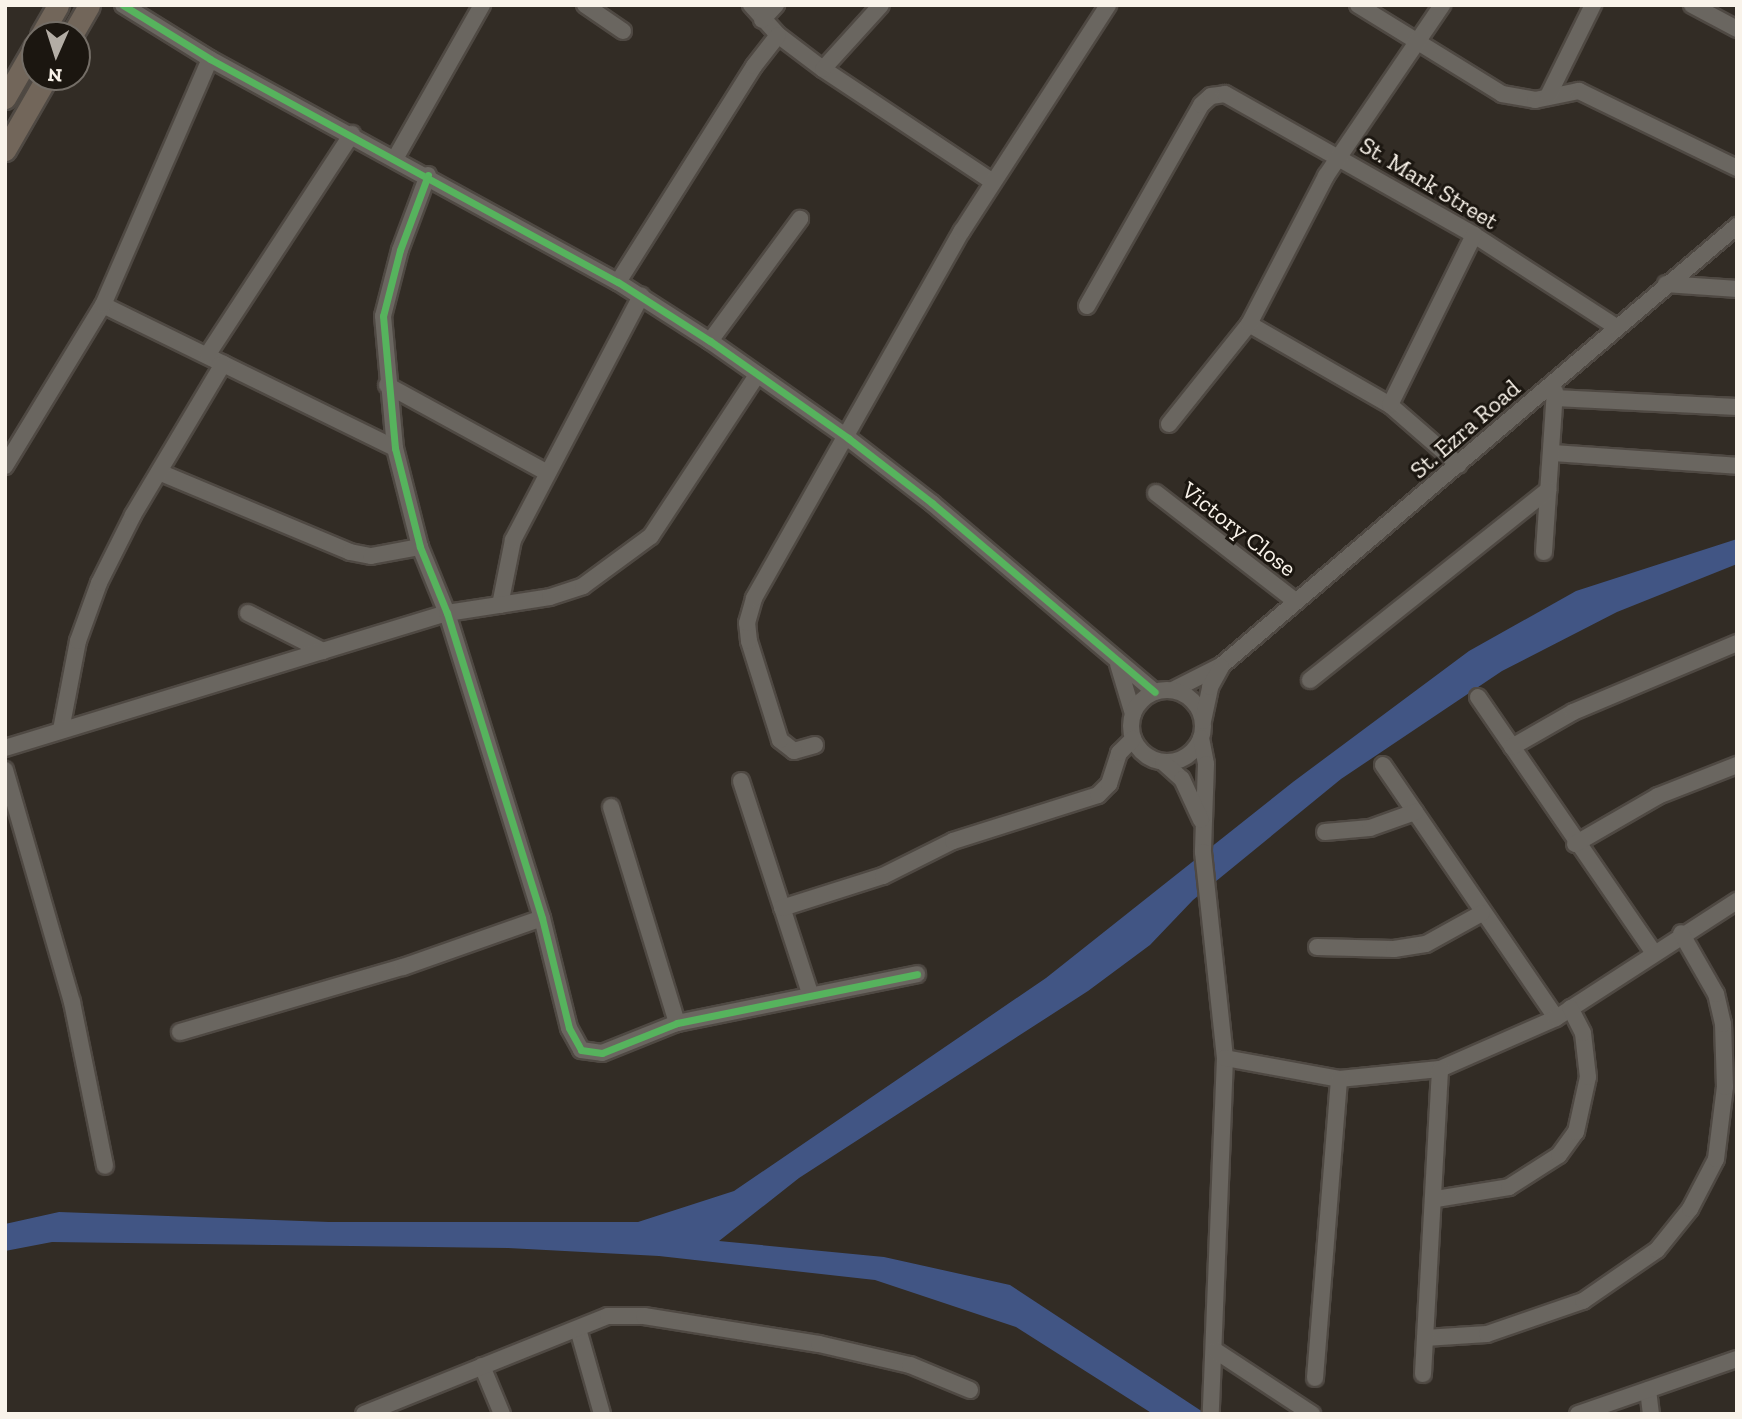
<!DOCTYPE html>
<style>
body{margin:0}
#map{position:relative;width:1742px;height:1419px;overflow:hidden;background:#322c25;font-family:"Zilla Slab",serif}
div>[style]{position:absolute}
.water>*{inset:0;background:#415584}
.roads{filter:drop-shadow(2px 0 #4f4943) drop-shadow(-2px 0 #4f4943) drop-shadow(0 2px #4f4943) drop-shadow(0 -2px #4f4943)}
.minor>*{height:16px;margin:-8px;padding:0 8px;transform-origin:8px;border-radius:8px;background:#6a6660}
.minor>.ring{margin:-8px;padding:0;box-sizing:content-box;background:none;border:16px solid #6a6660;border-radius:50%}
.major>*{height:21px;margin:-10.5px;padding:0 10.5px;transform-origin:10.5px;border-radius:10.5px;background:#72665a}
.cycleway>*{height:7px;margin:-3.5px;padding:0 3.5px;transform-origin:3.5px;border-radius:3.5px;background:#56b35d}
span{translate:-50% -50%;white-space:nowrap;text-align:center;line-height:1.15;-webkit-text-stroke:6px #1b1610;paint-order:stroke}
.street-label{font-size:24px;color:#f9f3ea}
.frame{position:absolute;inset:0;border:7px solid #f9f3ea;pointer-events:none}
.north{position:absolute;left:21px;top:21px;width:70px;height:70px;box-sizing:border-box;background:#1b1610;border:2px solid #746e67;border-radius:50%;rotate:183deg;font-size:19px;font-weight:700;line-height:28px;text-align:center;color:#f9f3ea}
.north::after{content:'';display:block;margin:auto;width:24px;height:32px;background:#b3ada5;clip-path:polygon(50% 0,100% 100%,50% 72%,0 100%)}
</style>
<div id="map">
<div class="water">
<i style="clip-path:polygon(1737px 539px,1737px 564px,1617px 612px,1502px 671px,1341px 779px,1193px 900px,1150px 945px,1088px 991px,799px 1178px,719px 1241px,884px 1257px,1010px 1285px,1206px 1414px,1153px 1414px,1016px 1327px,875px 1280px,659px 1256px,508px 1248px,52px 1242px,5px 1251px,5px 1224px,59px 1212px,329px 1222px,638px 1222px,734px 1191px,1046px 978px,1293px 782px,1469px 651px,1576px 591px)"></i>
</div>
<div class="roads">
<div class="minor">
<i style="left:123px;top:5px;width:102px;rotate:31.8deg"></i>
<i style="left:210px;top:59px;width:465px;rotate:28.7deg"></i>
<i style="left:618px;top:282px;width:109px;rotate:32.7deg"></i>
<i style="left:710px;top:341px;width:169px;rotate:35.1deg"></i>
<i style="left:848px;top:438px;width:106px;rotate:37.7deg"></i>
<i style="left:932px;top:503px;width:292px;rotate:40.3deg"></i>
<i style="left:585px;top:5px;width:46px;rotate:34.4deg"></i>
<i style="left:751px;top:5px;width:40px;rotate:48deg"></i>
<i style="left:778px;top:35px;width:56px;rotate:37.1deg"></i>
<i style="left:823px;top:69px;width:204px;rotate:33.6deg"></i>
<i style="left:1358px;top:5px;width:169px;rotate:31.7deg"></i>
<i style="left:1502px;top:94px;width:34px;rotate:10deg"></i>
<i style="left:1535px;top:100px;width:45px;rotate:-11.6deg"></i>
<i style="left:1579px;top:91px;width:176px;rotate:26deg"></i>
<i style="left:1692px;top:5px;width:51px;rotate:28.1deg"></i>
<i style="left:762px;top:20px;width:21px;rotate:-47deg"></i>
<i style="left:823px;top:69px;width:86px;rotate:-47.8deg"></i>
<i style="left:1548px;top:96px;width:102px;rotate:-63.7deg"></i>
<i style="left:396px;top:157px;width:175px;rotate:-60.5deg"></i>
<i style="left:428px;top:175px;width:80px;rotate:110.5deg"></i>
<i style="left:400px;top:250px;width:68px;rotate:104.4deg"></i>
<i style="left:383px;top:316px;width:133px;rotate:84.8deg"></i>
<i style="left:395px;top:448px;width:102px;rotate:75.8deg"></i>
<i style="left:420px;top:547px;width:71px;rotate:67.8deg"></i>
<i style="left:447px;top:613px;width:319px;rotate:72.7deg"></i>
<i style="left:542px;top:918px;width:113px;rotate:76.2deg"></i>
<i style="left:569px;top:1028px;width:25px;rotate:61deg"></i>
<i style="left:581px;top:1050px;width:21px;rotate:8deg"></i>
<i style="left:602px;top:1053px;width:81px;rotate:-21.8deg"></i>
<i style="left:677px;top:1023px;width:245px;rotate:-11.5deg"></i>
<i style="left:618px;top:282px;width:255px;rotate:-57.8deg"></i>
<i style="left:754px;top:66px;width:39px;rotate:-52deg"></i>
<i style="left:1666px;top:284px;width:71px;rotate:4deg"></i>
<i style="left:103px;top:305px;width:325px;rotate:26.1deg"></i>
<i style="left:1087px;top:306px;width:231px;rotate:-60.4deg"></i>
<i style="left:1201px;top:105px;width:13px;rotate:-42deg"></i>
<i style="left:1211px;top:96px;width:14px;rotate:-8deg"></i>
<i style="left:1225px;top:94px;width:286px;rotate:29.5deg"></i>
<i style="left:1474px;top:235px;width:169px;rotate:32.9deg"></i>
<i style="left:1249px;top:324px;width:163px;rotate:29.9deg"></i>
<i style="left:1390px;top:405px;width:91px;rotate:41deg"></i>
<i style="left:710px;top:341px;width:152px;rotate:-53.6deg"></i>
<i style="left:208px;top:354px;width:263px;rotate:-56.8deg"></i>
<i style="left:387px;top:385px;width:183px;rotate:28.7deg"></i>
<i style="left:1555px;top:398px;width:182px;rotate:2.8deg"></i>
<i style="left:1390px;top:405px;width:190px;rotate:-63.7deg"></i>
<i style="left:1169px;top:424px;width:128px;rotate:-51.3deg"></i>
<i style="left:1249px;top:324px;width:167px;rotate:-62.5deg"></i>
<i style="left:1326px;top:176px;width:207px;rotate:-55.8deg"></i>
<i style="left:1553px;top:453px;width:184px;rotate:4deg"></i>
<i style="left:5px;top:466px;width:188px;rotate:-58.7deg"></i>
<i style="left:103px;top:305px;width:268px;rotate:-66.5deg"></i>
<i style="left:159px;top:472px;width:207px;rotate:22.7deg"></i>
<i style="left:350px;top:552px;width:21px;rotate:11deg"></i>
<i style="left:371px;top:556px;width:50px;rotate:-10.4deg"></i>
<i style="left:1156px;top:493px;width:175px;rotate:37.8deg"></i>
<i style="left:1544px;top:552px;width:161px;rotate:-86.1deg"></i>
<i style="left:500px;top:605px;width:66px;rotate:-78.7deg"></i>
<i style="left:513px;top:540px;width:276px;rotate:-62.3deg"></i>
<i style="left:248px;top:613px;width:84px;rotate:26.9deg"></i>
<i style="left:1118px;top:664px;width:52px;rotate:73.3deg"></i>
<i style="left:1310px;top:680px;width:305px;rotate:-38.6deg"></i>
<i style="left:1173px;top:690px;width:55px;rotate:-27deg"></i>
<i style="left:1222px;top:665px;width:677px;rotate:-40.45deg"></i>
<i class="ring" style="left:1131px;top:690px;width:56px;height:56px"></i>
<i style="left:1478px;top:697px;width:309px;rotate:55.5deg"></i>
<i style="left:1203px;top:721px;width:35px;rotate:-78deg"></i>
<i style="left:1210px;top:687px;width:23px;rotate:-61deg"></i>
<i style="left:61px;top:730px;width:91px;rotate:-79.2deg"></i>
<i style="left:78px;top:641px;width:62px;rotate:-70.1deg"></i>
<i style="left:99px;top:583px;width:76px;rotate:-63.4deg"></i>
<i style="left:133px;top:515px;width:176px;rotate:-59.2deg"></i>
<i style="left:1201px;top:738px;width:26px;rotate:79deg"></i>
<i style="left:1206px;top:764px;width:88px;rotate:92deg"></i>
<i style="left:1203px;top:852px;width:207px;rotate:83.9deg"></i>
<i style="left:1225px;top:1058px;width:356px;rotate:92.3deg"></i>
<i style="left:815px;top:745px;width:22px;rotate:164deg"></i>
<i style="left:794px;top:751px;width:18px;rotate:-142deg"></i>
<i style="left:780px;top:740px;width:104px;rotate:-107.4deg"></i>
<i style="left:749px;top:641px;width:18px;rotate:-96deg"></i>
<i style="left:747px;top:623px;width:26px;rotate:-74deg"></i>
<i style="left:754px;top:598px;width:422px;rotate:-60.5deg"></i>
<i style="left:962px;top:231px;width:269px;rotate:-57.1deg"></i>
<i style="left:1512px;top:747px;width:70px;rotate:-29.8deg"></i>
<i style="left:1573px;top:712px;width:178px;rotate:-22.8deg"></i>
<i style="left:5px;top:748px;width:462px;rotate:-17deg"></i>
<i style="left:447px;top:613px;width:104px;rotate:-8.8deg"></i>
<i style="left:550px;top:597px;width:35px;rotate:-18deg"></i>
<i style="left:583px;top:586px;width:84px;rotate:-36.3deg"></i>
<i style="left:651px;top:536px;width:193px;rotate:-56.6deg"></i>
<i style="left:1163px;top:762px;width:25px;rotate:42deg"></i>
<i style="left:1182px;top:779px;width:45px;rotate:65.1deg"></i>
<i style="left:1383px;top:765px;width:306px;rotate:55.6deg"></i>
<i style="left:5px;top:770px;width:241px;rotate:73.9deg"></i>
<i style="left:72px;top:1002px;width:167px;rotate:78.6deg"></i>
<i style="left:741px;top:781px;width:223px;rotate:72deg"></i>
<i style="left:611px;top:807px;width:226px;rotate:73deg"></i>
<i style="left:1325px;top:832px;width:45px;rotate:-5.1deg"></i>
<i style="left:1370px;top:828px;width:48px;rotate:-19.6deg"></i>
<i style="left:1575px;top:844px;width:96px;rotate:-30deg"></i>
<i style="left:1658px;top:796px;width:85px;rotate:-21.4deg"></i>
<i style="left:782px;top:908px;width:106px;rotate:-17.6deg"></i>
<i style="left:883px;top:876px;width:78px;rotate:-26.6deg"></i>
<i style="left:953px;top:841px;width:152px;rotate:-17.6deg"></i>
<i style="left:1098px;top:795px;width:16px;rotate:-45deg"></i>
<i style="left:1109px;top:784px;width:33px;rotate:-72deg"></i>
<i style="left:1119px;top:753px;width:20px;rotate:-45deg"></i>
<i style="left:1317px;top:947px;width:77px;rotate:1.5deg"></i>
<i style="left:1394px;top:949px;width:32px;rotate:-9deg"></i>
<i style="left:1426px;top:944px;width:64px;rotate:-29deg"></i>
<i style="left:180px;top:1032px;width:232px;rotate:-16.3deg"></i>
<i style="left:403px;top:967px;width:147px;rotate:-19.4deg"></i>
<i style="left:1225px;top:1058px;width:116px;rotate:10.4deg"></i>
<i style="left:1339px;top:1079px;width:101px;rotate:-5.7deg"></i>
<i style="left:1440px;top:1069px;width:127px;rotate:-23.7deg"></i>
<i style="left:1556px;top:1018px;width:216px;rotate:-32.9deg"></i>
<i style="left:1436px;top:1199px;width:74px;rotate:-9.3deg"></i>
<i style="left:1509px;top:1187px;width:59px;rotate:-32.6deg"></i>
<i style="left:1559px;top:1155px;width:29px;rotate:-54deg"></i>
<i style="left:1576px;top:1132px;width:56px;rotate:-77.7deg"></i>
<i style="left:1588px;top:1077px;width:44px;rotate:-96.5deg"></i>
<i style="left:1583px;top:1033px;width:28px;rotate:-117deg"></i>
<i style="left:578px;top:1329px;width:88px;rotate:74.2deg"></i>
<i style="left:1425px;top:1338px;width:62px;rotate:-3.7deg"></i>
<i style="left:1487px;top:1334px;width:102px;rotate:-19deg"></i>
<i style="left:1583px;top:1301px;width:90px;rotate:-34.6deg"></i>
<i style="left:1657px;top:1250px;width:53px;rotate:-51.2deg"></i>
<i style="left:1690px;top:1209px;width:56px;rotate:-62.5deg"></i>
<i style="left:1716px;top:1159px;width:73px;rotate:-82.9deg"></i>
<i style="left:1725px;top:1087px;width:63px;rotate:-91.8deg"></i>
<i style="left:1723px;top:1024px;width:31px;rotate:-103deg"></i>
<i style="left:1716px;top:994px;width:70px;rotate:-119.8deg"></i>
<i style="left:1216px;top:1351px;width:115px;rotate:33.3deg"></i>
<i style="left:482px;top:1366px;width:52px;rotate:67.4deg"></i>
<i style="left:1423px;top:1374px;width:305px;rotate:-86.8deg"></i>
<i style="left:1315px;top:1378px;width:300px;rotate:-85.4deg"></i>
<i style="left:1648px;top:1390px;width:24px;rotate:83deg"></i>
<i style="left:364px;top:1414px;width:263px;rotate:-21.9deg"></i>
<i style="left:608px;top:1316px;width:36px"></i>
<i style="left:644px;top:1316px;width:177px;rotate:9.1deg"></i>
<i style="left:819px;top:1344px;width:93px;rotate:13deg"></i>
<i style="left:910px;top:1365px;width:65px;rotate:22.6deg"></i>
<i style="left:1578px;top:1414px;width:168px;rotate:-19.1deg"></i>
</div>
<div class="major">
<i style="left:41px;top:35px;width:34px;rotate:-60deg"></i>
<i style="left:72px;top:35px;width:34px;rotate:-60deg"></i>
<i style="left:5px;top:98px;width:60px;rotate:-60deg"></i>
<i style="left:5px;top:150px;width:84px;rotate:-60.1deg"></i>
</div>
</div>
<div class="cycleway">
<i style="left:123px;top:5px;width:102px;rotate:31.8deg"></i>
<i style="left:210px;top:59px;width:465px;rotate:28.7deg"></i>
<i style="left:618px;top:282px;width:109px;rotate:32.7deg"></i>
<i style="left:710px;top:341px;width:169px;rotate:35.1deg"></i>
<i style="left:848px;top:438px;width:106px;rotate:37.7deg"></i>
<i style="left:932px;top:503px;width:292px;rotate:40.3deg"></i>
<i style="left:428px;top:175px;width:80px;rotate:110.5deg"></i>
<i style="left:400px;top:250px;width:68px;rotate:104.4deg"></i>
<i style="left:383px;top:316px;width:133px;rotate:84.8deg"></i>
<i style="left:395px;top:448px;width:102px;rotate:75.8deg"></i>
<i style="left:420px;top:547px;width:71px;rotate:67.8deg"></i>
<i style="left:447px;top:613px;width:319px;rotate:72.7deg"></i>
<i style="left:542px;top:918px;width:113px;rotate:76.2deg"></i>
<i style="left:569px;top:1028px;width:25px;rotate:61deg"></i>
<i style="left:581px;top:1050px;width:21px;rotate:8deg"></i>
<i style="left:602px;top:1053px;width:81px;rotate:-21.8deg"></i>
<i style="left:677px;top:1023px;width:245px;rotate:-11.5deg"></i>
</div>
<div class="street-label">
<span style="left:1429px;top:183px;rotate:31deg">St. Mark Street</span>
<span style="left:1465px;top:429px;rotate:-41deg">St. Ezra Road</span>
<span style="left:1239px;top:529px;rotate:38deg">Victory Close</span>
</div>
<div class="frame"></div>
<div class="north">N</div>
</div>
